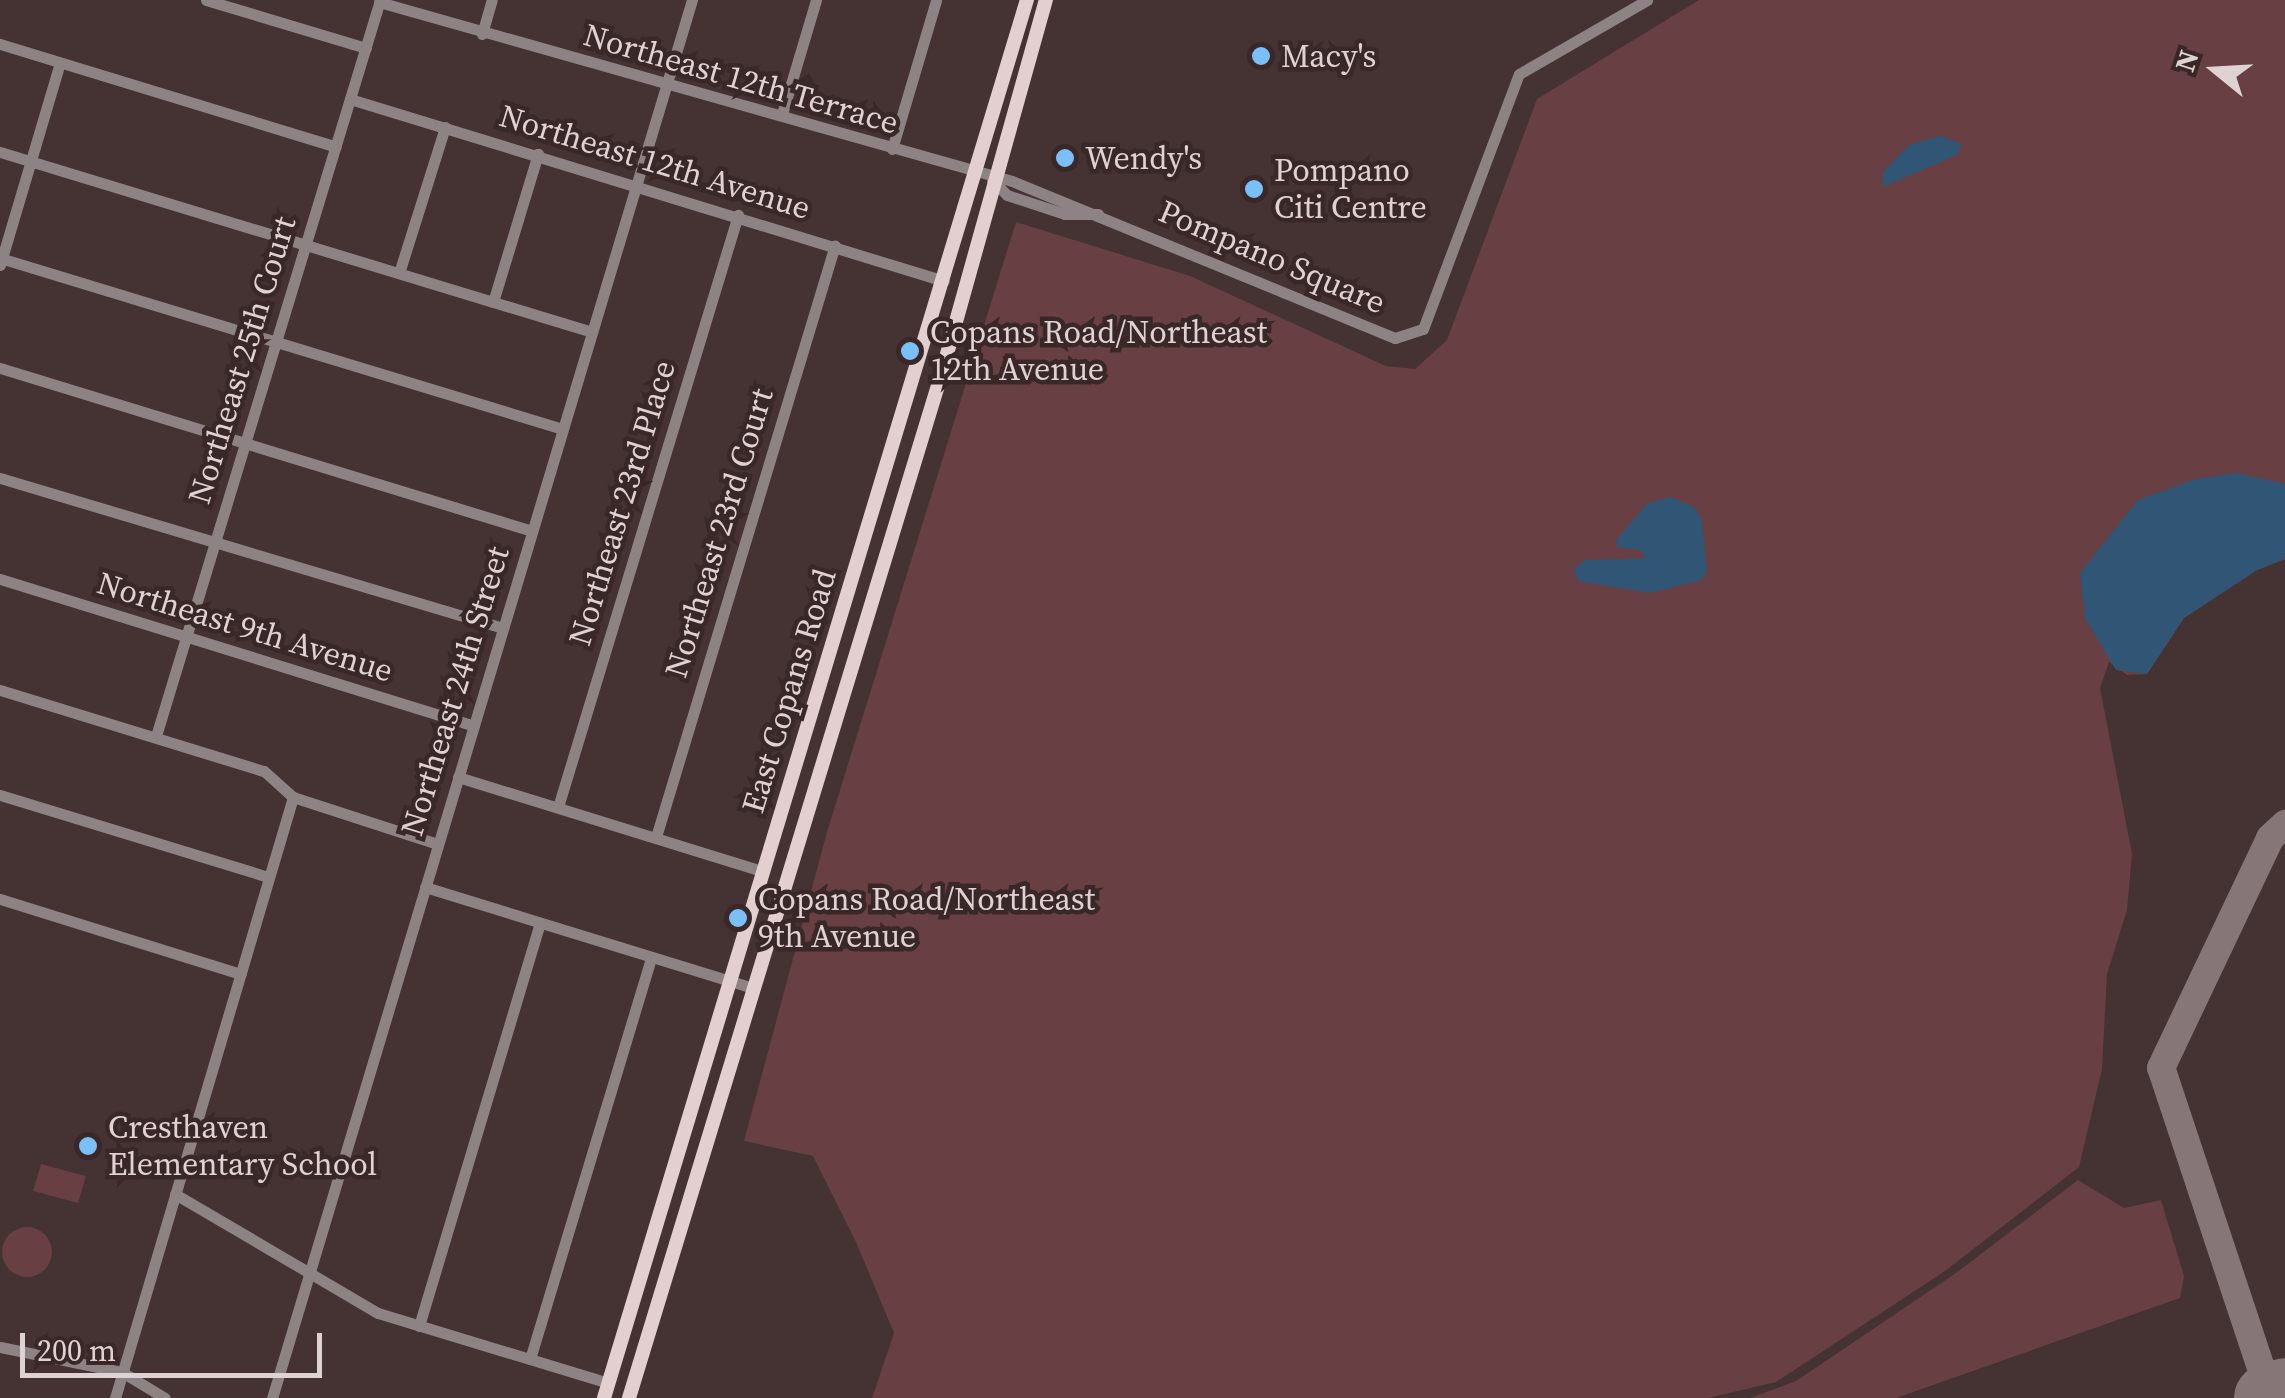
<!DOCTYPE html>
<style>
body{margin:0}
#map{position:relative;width:2285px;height:1398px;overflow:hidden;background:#453233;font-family:"Source Serif 4",serif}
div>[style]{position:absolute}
.green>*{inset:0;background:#683f43}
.round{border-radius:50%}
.water>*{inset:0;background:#315675}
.taxiway>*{height:28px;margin:-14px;padding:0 14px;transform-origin:14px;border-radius:14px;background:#867677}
.runway>*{height:68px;margin:-34px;padding:0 34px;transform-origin:34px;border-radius:34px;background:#867677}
.minor>*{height:11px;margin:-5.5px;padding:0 5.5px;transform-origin:5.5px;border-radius:5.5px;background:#8e8384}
.major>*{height:14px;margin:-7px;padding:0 7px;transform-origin:7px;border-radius:7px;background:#e4cfd0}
.dots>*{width:28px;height:28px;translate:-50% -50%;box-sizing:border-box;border:5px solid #3a2829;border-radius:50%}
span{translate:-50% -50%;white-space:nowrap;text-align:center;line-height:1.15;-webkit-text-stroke:9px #3a2829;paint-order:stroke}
.poi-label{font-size:32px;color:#dfd2d3}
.left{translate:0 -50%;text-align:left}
.street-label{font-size:32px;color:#dfd2d3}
.north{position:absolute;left:2165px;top:20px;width:100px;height:100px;-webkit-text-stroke:8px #3a2829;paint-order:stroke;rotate:288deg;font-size:28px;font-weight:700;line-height:40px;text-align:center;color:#dfd2d3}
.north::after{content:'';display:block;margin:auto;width:35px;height:45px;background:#dfd2d3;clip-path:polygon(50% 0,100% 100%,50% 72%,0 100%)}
.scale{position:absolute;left:20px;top:1333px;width:302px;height:45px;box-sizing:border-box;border:5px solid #dfd2d3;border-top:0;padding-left:12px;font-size:30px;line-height:35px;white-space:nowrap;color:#dfd2d3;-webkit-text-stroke:8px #3a2829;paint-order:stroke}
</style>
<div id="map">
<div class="green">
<i style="clip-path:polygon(1699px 0,2285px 0,2285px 559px,2257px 570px,2184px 618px,2147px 674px,2127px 675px,2109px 662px,2100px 688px,2132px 854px,2127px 910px,2107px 974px,2102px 1069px,2079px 1167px,1945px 1271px,1776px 1382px,1708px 1398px,872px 1398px,894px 1333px,856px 1242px,813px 1156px,744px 1141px,827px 832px,1016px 222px,1190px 276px,1386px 366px,1415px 369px,1447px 340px,1537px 99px)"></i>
<i style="clip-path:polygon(41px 1164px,86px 1176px,78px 1203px,33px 1191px)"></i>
<i style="clip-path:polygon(2078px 1180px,2124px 1208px,2161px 1200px,2184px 1276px,2180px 1298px,1896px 1398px,1750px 1398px,1796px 1381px,1956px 1273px)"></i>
<i class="round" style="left:2px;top:1227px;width:50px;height:50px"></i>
</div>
<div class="water">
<i style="clip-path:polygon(1940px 136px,1962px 144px,1957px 155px,1883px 187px,1883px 172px,1909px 145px)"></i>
<i style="clip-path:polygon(2237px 473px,2285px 484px,2285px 559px,2257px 570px,2184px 618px,2147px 674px,2116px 670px,2085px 618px,2080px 573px,2138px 500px,2196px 479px)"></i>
<i style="clip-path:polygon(1671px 497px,1694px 507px,1702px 520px,1707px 570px,1702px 580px,1650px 593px,1578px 581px,1574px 568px,1586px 560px,1645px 558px,1641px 550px,1617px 547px,1616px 540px,1648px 503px)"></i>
</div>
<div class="taxiway">
<i style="left:2271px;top:1398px;width:348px;rotate:-108.4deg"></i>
<i style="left:2161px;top:1068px;width:255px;rotate:-64.6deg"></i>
<i style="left:2270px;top:838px;width:21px;rotate:-43deg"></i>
</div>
<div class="runway">
<i style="left:2268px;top:1398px;width:18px;rotate:-19deg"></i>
</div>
<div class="minor">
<i style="left:206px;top:0;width:167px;rotate:16.7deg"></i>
<i style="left:379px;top:2px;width:658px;rotate:15.79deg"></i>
<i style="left:1012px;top:181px;width:414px;rotate:22.3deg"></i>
<i style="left:1395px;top:338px;width:29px;rotate:-18deg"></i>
<i style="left:1423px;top:329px;width:272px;rotate:-69.4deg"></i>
<i style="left:1519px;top:74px;width:148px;rotate:-30deg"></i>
<i style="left:482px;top:34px;width:35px;rotate:-74deg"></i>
<i style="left:0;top:44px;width:351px;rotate:17deg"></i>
<i style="left:350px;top:99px;width:621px;rotate:17.03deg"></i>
<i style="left:782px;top:114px;width:119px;rotate:-73.4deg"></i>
<i style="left:892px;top:149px;width:155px;rotate:-73.5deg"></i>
<i style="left:0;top:152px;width:619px;rotate:16.91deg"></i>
<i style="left:992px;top:180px;width:21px;rotate:45deg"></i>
<i style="left:1007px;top:195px;width:61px;rotate:18.1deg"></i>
<i style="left:1065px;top:214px;width:33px"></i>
<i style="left:0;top:258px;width:588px;rotate:16.9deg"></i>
<i style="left:0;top:265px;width:211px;rotate:-73.5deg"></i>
<i style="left:399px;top:273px;width:153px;rotate:-72.5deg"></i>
<i style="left:493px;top:302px;width:155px;rotate:-73.1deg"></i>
<i style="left:0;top:368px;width:556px;rotate:17.03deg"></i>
<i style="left:0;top:478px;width:525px;rotate:16.61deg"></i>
<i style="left:0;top:579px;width:496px;rotate:17.2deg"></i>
<i style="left:0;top:690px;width:276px;rotate:17.1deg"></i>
<i style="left:264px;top:771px;width:39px;rotate:42deg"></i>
<i style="left:293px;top:797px;width:152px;rotate:18deg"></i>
<i style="left:156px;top:736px;width:769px;rotate:-73.07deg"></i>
<i style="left:458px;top:777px;width:318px;rotate:17.2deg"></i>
<i style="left:0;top:795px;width:281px;rotate:17deg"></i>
<i style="left:558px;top:807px;width:619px;rotate:-73.09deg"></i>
<i style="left:656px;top:837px;width:618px;rotate:-73.18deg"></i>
<i style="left:425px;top:887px;width:344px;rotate:17.1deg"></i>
<i style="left:0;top:899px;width:252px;rotate:17.3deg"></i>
<i style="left:175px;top:1194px;width:235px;rotate:30.4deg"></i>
<i style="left:378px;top:1313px;width:241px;rotate:16.9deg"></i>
<i style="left:419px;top:1326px;width:421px;rotate:-73.3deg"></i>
<i style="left:0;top:1347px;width:125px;rotate:11.6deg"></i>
<i style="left:122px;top:1372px;width:50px;rotate:31.2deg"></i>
<i style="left:530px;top:1359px;width:419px;rotate:-73.2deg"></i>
<i style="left:115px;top:1398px;width:627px;rotate:-73.5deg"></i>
<i style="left:272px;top:1398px;width:1460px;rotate:-73.28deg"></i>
</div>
<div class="major">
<i style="left:604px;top:1398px;width:1461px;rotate:-73.17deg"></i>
<i style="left:629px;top:1398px;width:1065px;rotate:-73.03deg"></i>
<i style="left:940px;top:379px;width:394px;rotate:-74.4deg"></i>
</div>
<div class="dots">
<i style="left:1261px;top:56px;background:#7abff8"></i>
<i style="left:1065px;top:158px;background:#7abff8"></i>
<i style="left:1254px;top:189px;background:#7abff8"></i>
<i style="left:910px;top:351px;background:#7abff8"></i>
<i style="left:738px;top:918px;background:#7abff8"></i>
<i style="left:88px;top:1146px;background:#7abff8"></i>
</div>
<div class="poi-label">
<span class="left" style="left:1281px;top:56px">Macy's</span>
<span class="left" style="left:1085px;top:158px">Wendy's</span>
<span class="left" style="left:1274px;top:189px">Pompano<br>Citi Centre</span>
<span class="left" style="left:930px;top:351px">Copans Road/Northeast<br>12th Avenue</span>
<span class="left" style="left:758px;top:918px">Copans Road/Northeast<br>9th Avenue</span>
<span class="left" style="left:108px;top:1146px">Cresthaven<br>Elementary School</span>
</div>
<div class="street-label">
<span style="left:741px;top:79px;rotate:16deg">Northeast 12th Terrace</span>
<span style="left:655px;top:162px;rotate:17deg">Northeast 12th Avenue</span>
<span style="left:1272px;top:257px;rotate:23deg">Pompano Square</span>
<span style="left:242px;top:360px;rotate:-73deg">Northeast 25th Court</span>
<span style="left:622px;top:503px;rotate:-73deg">Northeast 23rd Place</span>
<span style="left:719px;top:533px;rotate:-73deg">Northeast 23rd Court</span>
<span style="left:245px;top:627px;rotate:17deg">Northeast 9th Avenue</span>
<span style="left:455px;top:691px;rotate:-73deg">Northeast 24th Street</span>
<span style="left:789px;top:691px;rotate:-73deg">East Copans Road</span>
</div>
<div class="north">N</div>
<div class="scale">200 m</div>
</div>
